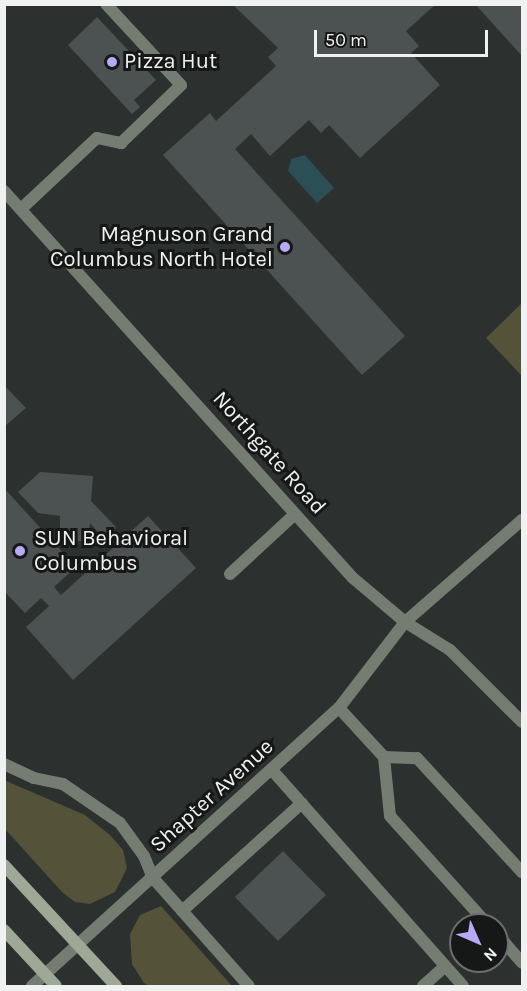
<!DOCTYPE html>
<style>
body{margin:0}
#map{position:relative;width:527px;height:991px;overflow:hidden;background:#2c302e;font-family:Karla,sans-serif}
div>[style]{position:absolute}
.green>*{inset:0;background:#545339}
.water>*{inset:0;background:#2c4e55}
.building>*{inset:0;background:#4c5251}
.service>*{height:12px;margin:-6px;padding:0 6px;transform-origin:6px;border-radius:6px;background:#757c71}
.minor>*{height:12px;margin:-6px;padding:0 6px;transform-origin:6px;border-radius:6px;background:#757c71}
.secondary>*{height:12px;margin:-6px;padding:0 6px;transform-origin:6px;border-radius:6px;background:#9da896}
.dots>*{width:16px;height:16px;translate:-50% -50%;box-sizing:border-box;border:3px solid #161817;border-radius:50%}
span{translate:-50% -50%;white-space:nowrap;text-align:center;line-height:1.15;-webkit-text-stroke:6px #161817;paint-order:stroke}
.poi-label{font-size:22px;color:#f0f2f1}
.left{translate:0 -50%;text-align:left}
.right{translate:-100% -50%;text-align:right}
.street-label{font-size:22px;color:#f0f2f1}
.frame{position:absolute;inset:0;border:6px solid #f0f2f1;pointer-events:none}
.north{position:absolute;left:449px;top:913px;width:60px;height:60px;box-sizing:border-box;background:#161817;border:2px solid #6d6f6e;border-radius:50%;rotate:135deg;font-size:16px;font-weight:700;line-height:24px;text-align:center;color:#f0f2f1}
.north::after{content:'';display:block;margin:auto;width:21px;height:27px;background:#b9aaf7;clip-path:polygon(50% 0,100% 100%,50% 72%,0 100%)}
.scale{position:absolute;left:314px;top:30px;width:174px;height:27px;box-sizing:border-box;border:3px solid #f0f2f1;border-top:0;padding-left:8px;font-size:18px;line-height:21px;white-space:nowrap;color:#f0f2f1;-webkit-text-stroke:4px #161817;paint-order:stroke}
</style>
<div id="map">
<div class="green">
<i style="clip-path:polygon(522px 303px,522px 376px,486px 338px)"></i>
<i style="clip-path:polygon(4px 780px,85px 815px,110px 835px,123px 850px,127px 868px,115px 892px,90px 904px,75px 902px,62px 892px,5px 829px)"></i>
<i style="clip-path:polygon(161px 906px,232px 986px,149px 986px,144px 983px,132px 964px,130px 934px,140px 915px)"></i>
</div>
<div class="water">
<i style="clip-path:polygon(305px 155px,334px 188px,317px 203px,288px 171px,291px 159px)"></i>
</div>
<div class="building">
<i style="clip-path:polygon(232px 4px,436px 4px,406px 31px,419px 46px,411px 53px,440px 85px,360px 158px,329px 125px,321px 133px,309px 120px,270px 156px,251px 134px,235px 149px,405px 336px,362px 375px,163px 155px,210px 113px,216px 121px,276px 66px,268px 57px,278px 48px)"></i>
<i style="clip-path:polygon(475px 4px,522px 4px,522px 56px)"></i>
<i style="clip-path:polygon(97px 17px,156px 80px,134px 100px,140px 107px,132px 114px,68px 45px)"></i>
<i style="clip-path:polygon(4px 385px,26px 408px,4px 427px)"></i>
<i style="clip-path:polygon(40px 472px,93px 476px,91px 501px,116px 527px,104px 539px,90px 523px,88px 542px,60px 539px,60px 516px,38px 513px,18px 492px)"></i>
<i style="clip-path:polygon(4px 488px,76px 567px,54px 587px,61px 595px,148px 516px,196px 568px,73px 680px,26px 627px,49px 606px,41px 598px,25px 613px,4px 591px)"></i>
<i style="clip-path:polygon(283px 851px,326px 895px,278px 941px,235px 897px)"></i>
</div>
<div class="service">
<i style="left:21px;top:209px;width:104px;rotate:-43.1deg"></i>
<i style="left:97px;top:138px;width:25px;rotate:12deg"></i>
<i style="left:121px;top:143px;width:83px;rotate:-44deg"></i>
<i style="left:181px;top:85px;width:110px;rotate:-132.8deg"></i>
<i style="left:230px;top:574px;width:88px;rotate:-42.7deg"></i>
<i style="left:405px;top:622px;width:155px;rotate:-41.1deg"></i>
<i style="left:339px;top:708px;width:67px;rotate:47.4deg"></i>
<i style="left:384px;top:757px;width:59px;rotate:84.2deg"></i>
<i style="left:390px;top:816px;width:147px;rotate:48deg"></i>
<i style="left:384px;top:757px;width:33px;rotate:2deg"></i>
<i style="left:417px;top:758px;width:155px;rotate:47.4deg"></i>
<i style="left:4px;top:764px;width:33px;rotate:25deg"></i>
<i style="left:34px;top:778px;width:30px;rotate:12deg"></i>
<i style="left:63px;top:784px;width:69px;rotate:34.4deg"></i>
<i style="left:120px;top:823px;width:41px;rotate:54deg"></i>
<i style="left:144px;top:856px;width:24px;rotate:68deg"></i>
<i style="left:153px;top:878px;width:144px;rotate:48.4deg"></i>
<i style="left:272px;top:770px;width:288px;rotate:48.5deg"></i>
<i style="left:182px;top:911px;width:161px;rotate:-42deg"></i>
<i style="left:497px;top:934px;width:38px;rotate:49deg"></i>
<i style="left:423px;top:986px;width:30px;rotate:-42deg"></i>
</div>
<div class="minor">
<i style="left:4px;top:191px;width:521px;rotate:47.96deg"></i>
<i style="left:353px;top:578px;width:68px;rotate:40.2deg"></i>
<i style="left:405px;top:622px;width:53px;rotate:31.9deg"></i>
<i style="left:450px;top:650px;width:102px;rotate:45deg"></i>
<i style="left:32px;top:986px;width:414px;rotate:-42.2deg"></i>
<i style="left:339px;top:708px;width:108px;rotate:-52.5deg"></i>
</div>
<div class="secondary">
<i style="left:4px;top:865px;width:165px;rotate:47.2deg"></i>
<i style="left:4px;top:930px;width:76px;rotate:47.1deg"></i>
</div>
<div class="dots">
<i style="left:112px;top:62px;background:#b9aaf7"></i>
<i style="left:285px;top:247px;background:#b9aaf7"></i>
<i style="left:20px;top:551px;background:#b9aaf7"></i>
</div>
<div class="poi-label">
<span class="left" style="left:124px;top:62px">Pizza Hut</span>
<span class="right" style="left:273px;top:247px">Magnuson Grand<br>Columbus North Hotel</span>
<span class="left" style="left:34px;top:551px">SUN Behavioral<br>Columbus</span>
</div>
<div class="street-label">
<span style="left:269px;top:453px;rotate:48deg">Northgate Road</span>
<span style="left:212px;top:796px;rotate:-42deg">Shapter Avenue</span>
</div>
<div class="frame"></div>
<div class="north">N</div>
<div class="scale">50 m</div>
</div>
